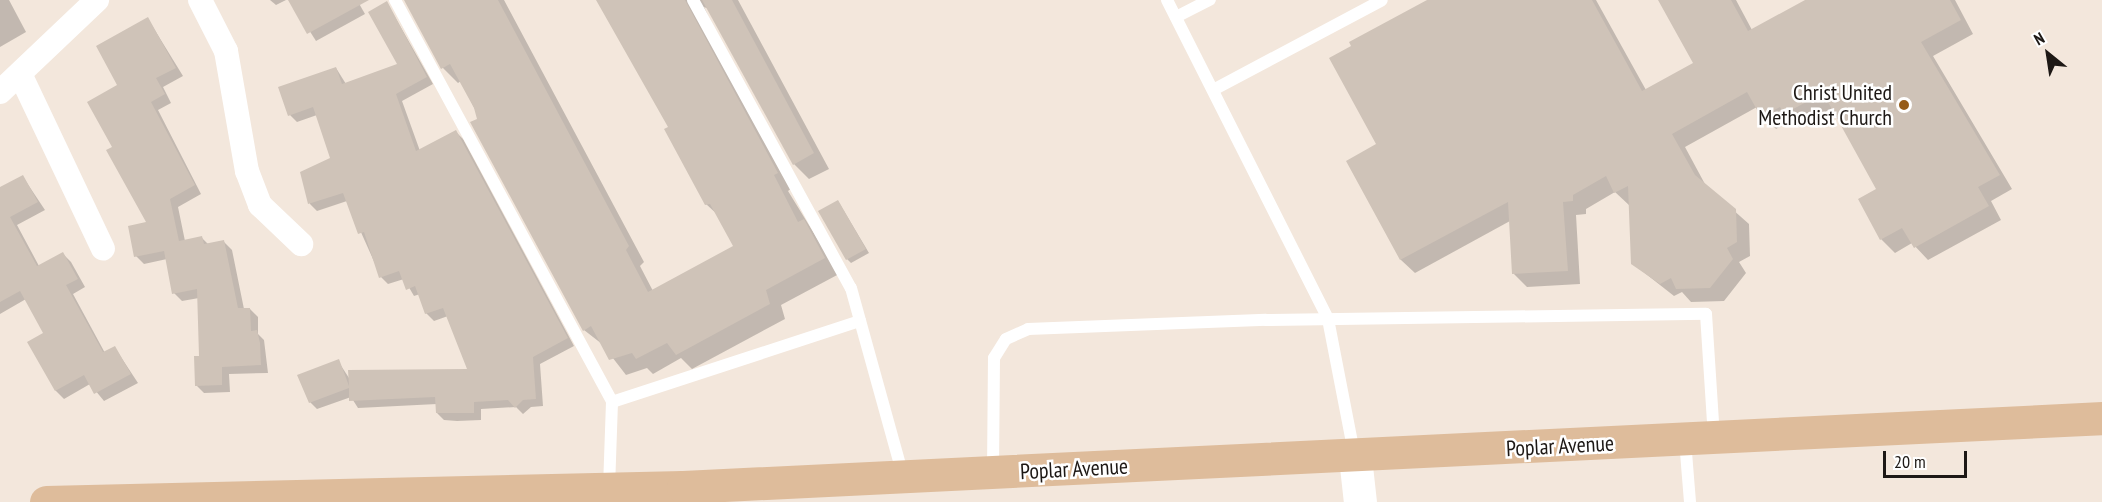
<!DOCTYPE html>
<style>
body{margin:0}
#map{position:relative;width:2102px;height:502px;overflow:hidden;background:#f3e7dc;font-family:"PT Sans Narrow",sans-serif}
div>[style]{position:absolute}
.shadow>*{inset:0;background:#0003}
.building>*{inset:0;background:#cfc3b8}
.lane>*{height:12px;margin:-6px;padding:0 6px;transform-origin:6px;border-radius:6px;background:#fff}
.street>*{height:24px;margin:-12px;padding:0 12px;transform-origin:12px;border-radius:12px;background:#fff}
.secondary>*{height:33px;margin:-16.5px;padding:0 16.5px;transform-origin:16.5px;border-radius:16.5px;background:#fff}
.primary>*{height:33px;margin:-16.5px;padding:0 16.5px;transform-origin:16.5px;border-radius:16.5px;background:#debc9b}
.dots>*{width:16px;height:16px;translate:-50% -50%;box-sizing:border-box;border:3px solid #fff;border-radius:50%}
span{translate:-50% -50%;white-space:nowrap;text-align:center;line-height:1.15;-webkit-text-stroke:5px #fff;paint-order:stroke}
.poi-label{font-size:22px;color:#1d1815}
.right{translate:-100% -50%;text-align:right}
.street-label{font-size:22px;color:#1d1815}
.north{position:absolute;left:2018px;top:24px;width:60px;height:60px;-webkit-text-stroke:4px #fff;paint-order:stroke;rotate:330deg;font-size:16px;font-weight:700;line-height:24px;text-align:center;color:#1d1815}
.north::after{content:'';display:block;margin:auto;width:21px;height:27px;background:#1d1815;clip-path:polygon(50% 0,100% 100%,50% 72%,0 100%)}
.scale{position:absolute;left:1883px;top:451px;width:84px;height:27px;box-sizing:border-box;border:3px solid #1d1815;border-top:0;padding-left:8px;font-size:18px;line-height:21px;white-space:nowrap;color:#1d1815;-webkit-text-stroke:4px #fff;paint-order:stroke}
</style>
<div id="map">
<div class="shadow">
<i style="clip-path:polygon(0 0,9px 0,26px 32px,0 47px)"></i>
<i style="clip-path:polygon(270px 0,286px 0,276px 5px)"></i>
<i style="clip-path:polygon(290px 0,357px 0,365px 14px,316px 41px)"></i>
<i style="clip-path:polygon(405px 0,504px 0,644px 262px,640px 266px,653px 291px,735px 247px,719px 216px,706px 204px,670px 128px,599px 0,738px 0,829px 169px,809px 179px,794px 164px,709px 9px,704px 7px,792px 188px,788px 191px,839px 274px,781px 305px,785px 319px,692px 369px,681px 358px,653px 374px,647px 368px,626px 375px,602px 344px,584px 330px,461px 81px,458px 83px,443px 68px)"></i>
<i style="clip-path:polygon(1430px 0,1596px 0,1646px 90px,1695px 64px,1660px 0,1736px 0,1752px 30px,1811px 0,1955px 0,1973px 34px,1933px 56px,2012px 189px,1991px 201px,2001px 220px,1928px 260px,1912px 243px,1895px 253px,1881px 239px,1860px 200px,1878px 189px,1833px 108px,1799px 127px,1792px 120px,1776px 129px,1757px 107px,1685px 147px,1706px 186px,1749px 224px,1750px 256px,1739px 262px,1746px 273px,1724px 301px,1691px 302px,1682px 292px,1674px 296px,1632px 263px,1630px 206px,1615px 192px,1586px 209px,1586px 214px,1576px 215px,1580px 284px,1527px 287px,1513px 273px,1510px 221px,1415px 273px,1401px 260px,1348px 161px,1378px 145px)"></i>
<i style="clip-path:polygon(387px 3px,433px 84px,402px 101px,420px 151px,456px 132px,463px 139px,574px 346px,540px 364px,543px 406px,531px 407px,523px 414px,516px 407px,481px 409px,481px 420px,457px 421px,444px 420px,437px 413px,437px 404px,358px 408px,351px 397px,317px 409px,310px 402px,338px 361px,349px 378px,469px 370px,448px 316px,434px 321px,426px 313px,420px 294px,414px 296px,404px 279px,388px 284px,381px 277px,347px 201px,317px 211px,310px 204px,302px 173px,332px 158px,317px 115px,297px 122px,290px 115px,336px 68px,346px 84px,399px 65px)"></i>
<i style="clip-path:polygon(148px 19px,183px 76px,163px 87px,171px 103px,158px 110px,201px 194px,178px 207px,185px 241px,202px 238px,209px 245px,224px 242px,232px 250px,244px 309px,250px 309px,258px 317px,258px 334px,264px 340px,268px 373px,229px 374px,230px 392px,204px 393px,196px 385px,200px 357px,199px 298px,182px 301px,174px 293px,167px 259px,144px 264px,136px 256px,148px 224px,114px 148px,119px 86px)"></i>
<i style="clip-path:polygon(23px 177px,45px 210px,17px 225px,39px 266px,63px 254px,71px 262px,85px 287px,73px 294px,105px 353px,115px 348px,138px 383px,104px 401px,90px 384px,64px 399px,56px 391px,29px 342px,45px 334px,26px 299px,0 314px,0 189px)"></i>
<i style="clip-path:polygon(838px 201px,869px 253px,851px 263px,847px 259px)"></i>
</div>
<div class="building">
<i style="clip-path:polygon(288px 0,369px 0,307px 34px)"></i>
<i style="clip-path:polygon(404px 0,498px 0,629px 246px,626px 250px,648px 292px,733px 246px,710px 204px,705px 205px,664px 129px,668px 127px,596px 0,685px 0,778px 173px,774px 175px,798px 222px,804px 219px,825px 258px,766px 290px,770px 304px,676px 355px,667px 343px,636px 359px,632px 353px,609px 360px,591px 326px,583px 331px,470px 122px,477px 119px,474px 108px,450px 64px,441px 69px)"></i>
<i style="clip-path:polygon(702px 0,732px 0,814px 153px,793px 165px)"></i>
<i style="clip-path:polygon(1427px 0,1592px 0,1642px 91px,1693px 63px,1658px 0,1731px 0,1748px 31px,1805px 0,1950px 0,1961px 20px,1921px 42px,2000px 175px,1978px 187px,1989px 206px,1914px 248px,1902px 228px,1880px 240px,1858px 199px,1876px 189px,1823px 93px,1784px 114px,1780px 107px,1761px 117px,1747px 92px,1672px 134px,1695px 175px,1736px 209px,1737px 242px,1727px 248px,1733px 259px,1710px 288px,1676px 289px,1671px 278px,1660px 284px,1631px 264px,1628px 186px,1614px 193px,1606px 176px,1573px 195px,1573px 201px,1563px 202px,1568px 271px,1512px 274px,1508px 202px,1400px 260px,1346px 161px,1376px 144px,1329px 58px,1351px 46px,1349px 42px)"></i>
<i style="clip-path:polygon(387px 1px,427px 77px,396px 94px,416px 151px,456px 130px,568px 338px,533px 357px,536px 399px,523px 400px,515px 408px,508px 400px,474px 402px,474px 413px,436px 413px,435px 397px,349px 401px,349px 388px,309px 403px,297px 375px,339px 359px,349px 386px,348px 370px,467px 369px,443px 308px,425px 314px,415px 286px,406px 290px,399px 271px,379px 278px,364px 232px,358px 234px,343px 193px,308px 204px,300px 172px,330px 158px,313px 107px,288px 116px,278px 87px,336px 67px,342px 84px,397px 64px,368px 12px)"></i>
<i style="clip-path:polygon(148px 17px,176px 68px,156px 78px,165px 94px,151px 102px,195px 185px,170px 199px,179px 241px,202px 236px,204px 244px,224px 240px,238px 308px,250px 308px,251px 331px,257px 330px,260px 343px,261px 365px,222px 367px,222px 385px,195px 386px,194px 356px,199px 356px,197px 289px,172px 294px,164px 251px,134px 257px,128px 226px,146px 222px,106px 150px,112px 147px,87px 102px,117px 85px,96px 46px)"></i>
<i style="clip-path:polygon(23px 175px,38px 202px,10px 217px,37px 266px,63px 252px,78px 279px,66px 285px,103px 352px,115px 346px,131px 374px,94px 394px,84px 375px,55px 391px,27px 342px,43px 333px,20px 291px,0 302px,0 187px)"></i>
<i style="clip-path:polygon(838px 200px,866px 249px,846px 260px,818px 211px)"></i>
</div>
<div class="lane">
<i style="left:395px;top:0;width:457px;rotate:61.6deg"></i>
<i style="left:612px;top:402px;width:261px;rotate:-18.1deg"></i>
<i style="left:693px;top:0;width:328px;rotate:61.3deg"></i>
<i style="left:851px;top:288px;width:195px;rotate:74.5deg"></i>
<i style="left:1167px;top:0;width:357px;rotate:63.2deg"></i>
<i style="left:1328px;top:319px;width:136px;rotate:79deg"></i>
<i style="left:1176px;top:17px;width:38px;rotate:-27deg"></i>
<i style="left:1213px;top:90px;width:191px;rotate:-28deg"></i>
<i style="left:1685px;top:440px;width:62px;rotate:85.4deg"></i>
<i style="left:993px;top:471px;width:113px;rotate:-89.5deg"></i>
<i style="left:994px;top:358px;width:22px;rotate:-58deg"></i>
<i style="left:1006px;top:339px;width:24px;rotate:-24deg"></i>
<i style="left:1028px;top:329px;width:238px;rotate:-2.2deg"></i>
<i style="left:1266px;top:320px;width:440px;rotate:-0.8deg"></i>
<i style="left:1706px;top:314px;width:123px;rotate:86.3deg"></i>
<i style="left:609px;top:488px;width:86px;rotate:-88deg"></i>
</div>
<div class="street">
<i style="left:200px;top:0;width:57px;rotate:63deg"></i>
<i style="left:226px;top:51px;width:122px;rotate:80.1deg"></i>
<i style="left:247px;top:171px;width:36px;rotate:69deg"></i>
<i style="left:260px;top:205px;width:57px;rotate:43.6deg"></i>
<i style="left:21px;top:76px;width:191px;rotate:64.6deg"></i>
<i style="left:0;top:92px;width:134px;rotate:-43.5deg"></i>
</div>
<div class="secondary">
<i style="left:1355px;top:457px;width:45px;rotate:83.7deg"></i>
</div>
<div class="primary">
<i style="left:46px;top:502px;width:637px;rotate:-1.35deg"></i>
<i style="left:683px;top:487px;width:1421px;rotate:-2.78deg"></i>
</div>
<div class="dots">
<i style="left:1904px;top:105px;background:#965c19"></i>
</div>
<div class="poi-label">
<span class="right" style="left:1892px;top:105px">Christ United<br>Methodist Church</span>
</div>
<div class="street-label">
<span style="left:1560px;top:446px;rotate:-3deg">Poplar Avenue</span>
<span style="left:1074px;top:469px;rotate:-3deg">Poplar Avenue</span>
</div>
<div class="north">N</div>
<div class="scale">20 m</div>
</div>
